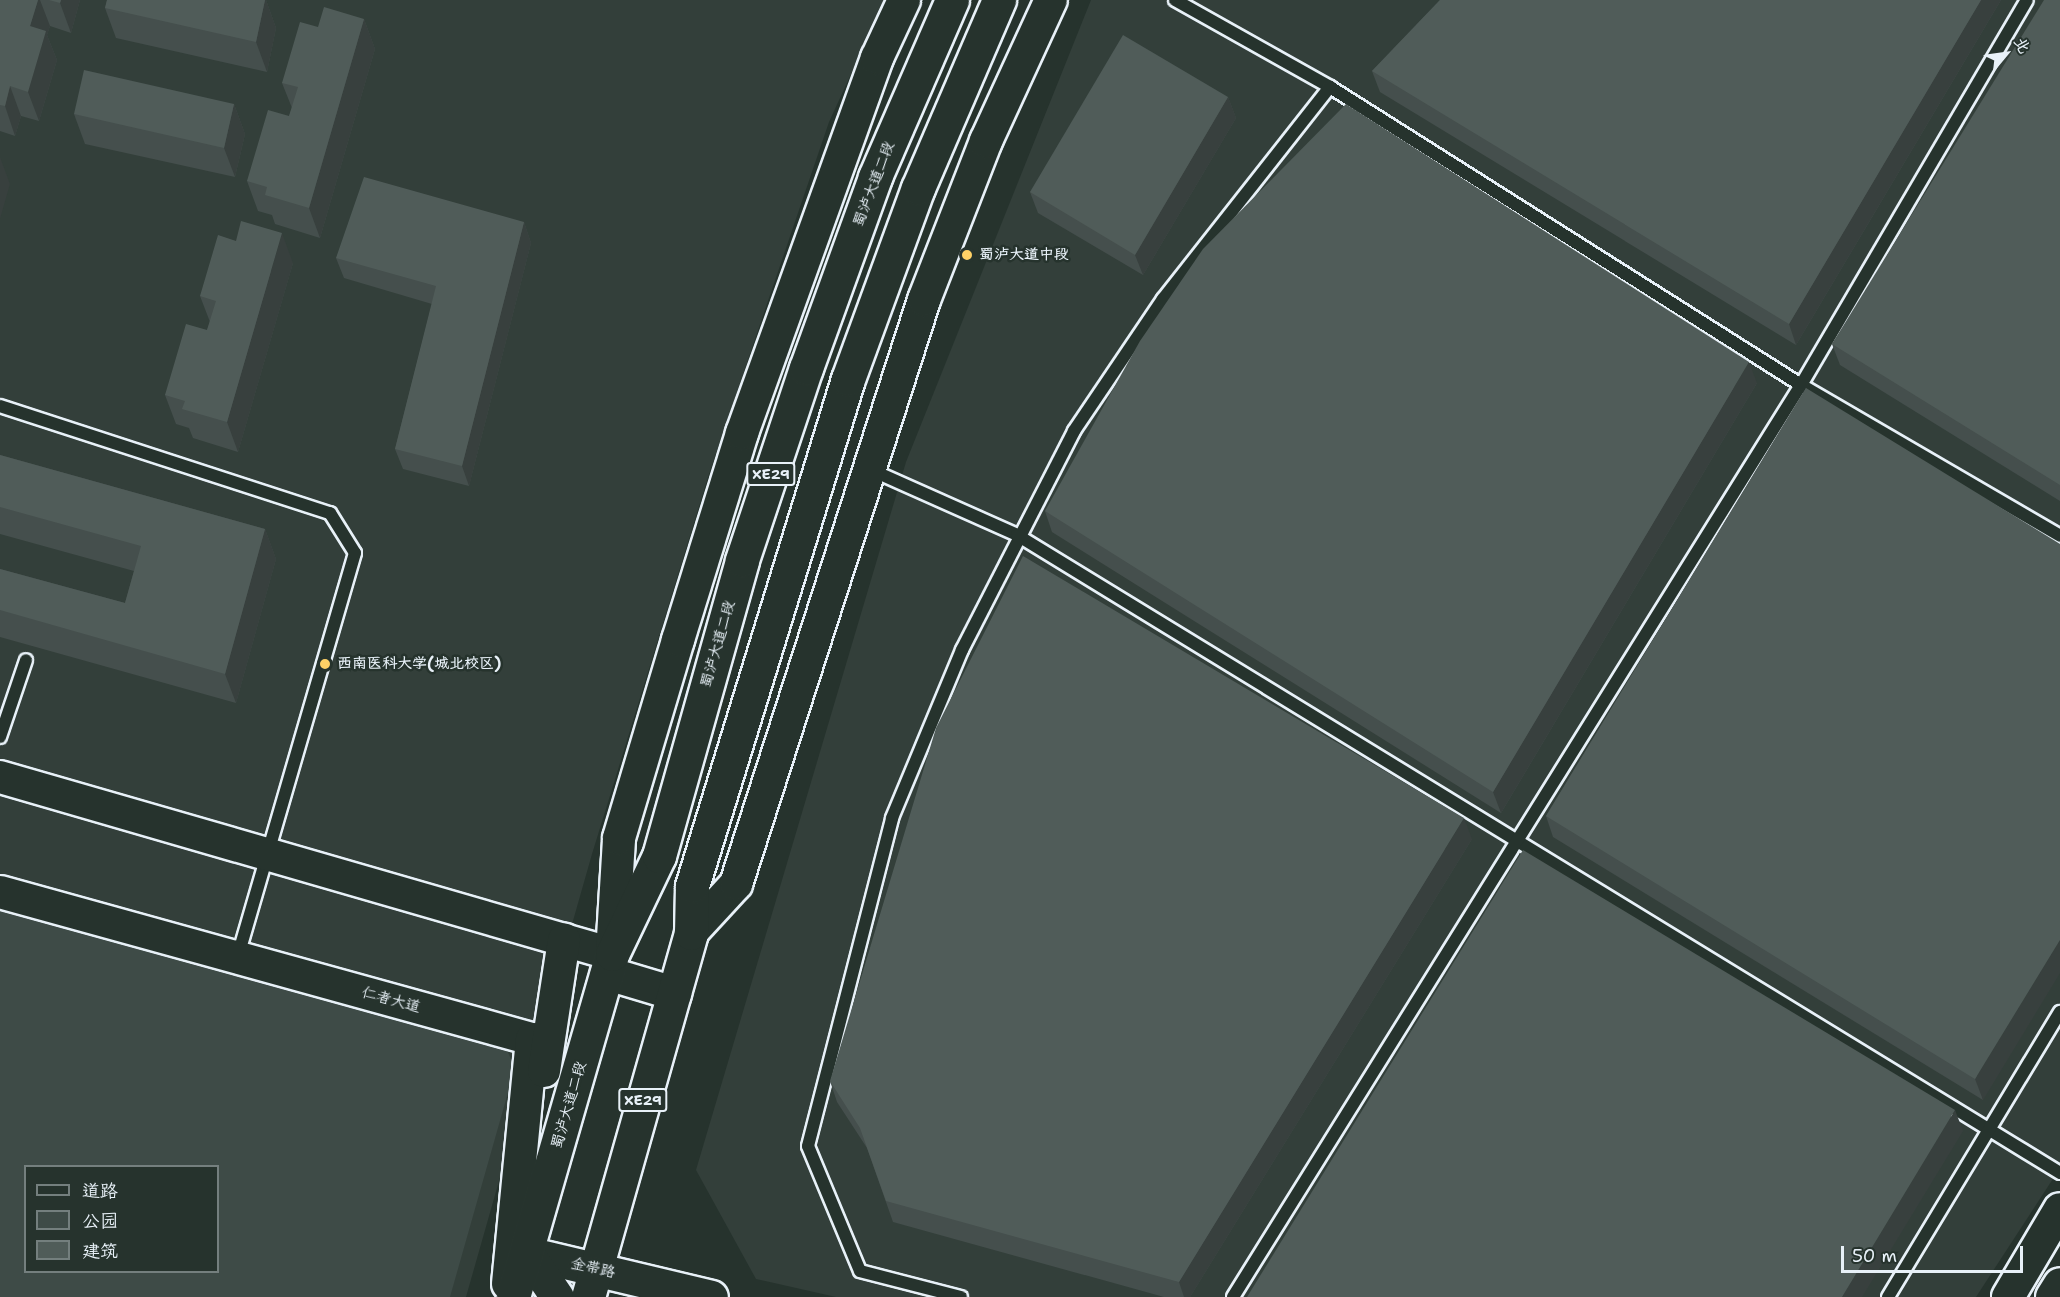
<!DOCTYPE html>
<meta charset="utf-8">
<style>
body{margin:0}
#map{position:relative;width:2060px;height:1297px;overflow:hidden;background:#26332d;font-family:"Shantell Sans","LXGW WenKai TC",sans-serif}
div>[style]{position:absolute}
.built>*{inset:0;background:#333f3a}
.green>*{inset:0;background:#3e4b47}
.roads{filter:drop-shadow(2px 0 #e8f1f8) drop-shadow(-2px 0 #e8f1f8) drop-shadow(0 2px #e8f1f8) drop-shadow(0 -2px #e8f1f8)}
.service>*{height:12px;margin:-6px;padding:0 6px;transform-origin:6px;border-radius:6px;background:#26332d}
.tertiary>*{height:32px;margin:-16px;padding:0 16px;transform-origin:16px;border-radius:16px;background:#26332d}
.secondary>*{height:33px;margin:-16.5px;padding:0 16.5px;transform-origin:16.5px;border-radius:16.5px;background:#26332d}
.trunk>*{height:33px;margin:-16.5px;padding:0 16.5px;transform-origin:16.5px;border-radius:16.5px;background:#26332d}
.wall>*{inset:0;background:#454f4d}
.shaded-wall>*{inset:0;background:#38403e}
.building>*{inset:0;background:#505c59}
.dots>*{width:16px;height:16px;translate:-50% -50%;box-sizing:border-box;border:3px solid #26332d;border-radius:50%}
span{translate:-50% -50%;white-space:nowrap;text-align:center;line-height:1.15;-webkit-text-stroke:5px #26332d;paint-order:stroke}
.shield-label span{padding:2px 4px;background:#26332d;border:2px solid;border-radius:4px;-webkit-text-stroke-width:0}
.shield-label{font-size:14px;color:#e8f1f8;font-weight:700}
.street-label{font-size:15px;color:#e8f1f8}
.poi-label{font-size:15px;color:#e8f1f8;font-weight:700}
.left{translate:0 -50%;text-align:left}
.legend{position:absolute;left:24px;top:1165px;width:195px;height:108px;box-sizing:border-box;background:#26332d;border:2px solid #747f7e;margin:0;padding:8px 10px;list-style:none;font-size:18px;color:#e8f1f8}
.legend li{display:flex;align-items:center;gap:12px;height:30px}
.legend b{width:30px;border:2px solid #747f7e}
.north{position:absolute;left:1976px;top:24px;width:60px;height:60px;-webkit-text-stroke:4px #26332d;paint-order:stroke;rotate:61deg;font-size:16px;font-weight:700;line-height:24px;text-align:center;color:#e8f1f8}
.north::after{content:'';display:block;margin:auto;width:21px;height:27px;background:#e8f1f8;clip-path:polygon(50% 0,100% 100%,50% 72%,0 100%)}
.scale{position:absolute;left:1841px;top:1246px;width:182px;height:27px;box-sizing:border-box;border:3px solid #e8f1f8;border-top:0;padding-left:8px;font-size:18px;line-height:21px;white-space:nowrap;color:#e8f1f8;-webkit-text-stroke:4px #26332d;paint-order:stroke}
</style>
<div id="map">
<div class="built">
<i style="clip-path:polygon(evenodd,0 0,885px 0,829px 122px,709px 474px,592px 854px,466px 1297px,0 1297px,0 0,26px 1166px,218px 1166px,218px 1272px,26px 1272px,26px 1166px)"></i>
<i style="clip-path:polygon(1091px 0,2060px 0,2060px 1168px,1976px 1297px,836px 1297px,756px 1279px,696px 1170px,906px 462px)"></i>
</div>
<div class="green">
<i style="clip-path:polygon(evenodd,0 876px,495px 1024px,515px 1068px,450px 1297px,0 1297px,0 876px,26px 1166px,218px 1166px,218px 1272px,26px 1272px,26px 1166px)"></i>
</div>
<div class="roads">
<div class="service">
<i style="left:1175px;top:0;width:178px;rotate:29.3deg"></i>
<i style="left:1330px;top:87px;width:557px;rotate:32.32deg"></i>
<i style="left:1801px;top:385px;width:300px;rotate:30.2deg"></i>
<i style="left:0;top:406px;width:347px;rotate:18deg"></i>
<i style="left:330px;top:513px;width:47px;rotate:58deg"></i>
<i style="left:355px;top:553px;width:421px;rotate:106.2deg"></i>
<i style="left:869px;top:469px;width:162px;rotate:24deg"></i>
<i style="left:1017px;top:535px;width:1223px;rotate:31.45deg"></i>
<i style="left:0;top:737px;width:81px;rotate:-71.3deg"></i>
<i style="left:961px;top:1297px;width:104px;rotate:-165.6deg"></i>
<i style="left:860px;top:1271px;width:135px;rotate:-112.6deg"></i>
<i style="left:808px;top:1146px;width:339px;rotate:-75.6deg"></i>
<i style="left:892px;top:818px;width:182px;rotate:-67.4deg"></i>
<i style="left:962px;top:650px;width:246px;rotate:-62.9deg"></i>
<i style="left:1074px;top:431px;width:159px;rotate:-56deg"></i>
<i style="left:1163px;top:299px;width:270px;rotate:-51.8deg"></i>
<i style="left:1233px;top:1297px;width:1074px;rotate:-58.09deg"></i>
<i style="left:1801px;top:385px;width:446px;rotate:-59.6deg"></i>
<i style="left:1888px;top:1297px;width:333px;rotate:-58.9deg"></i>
</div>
<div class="tertiary">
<i style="left:0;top:777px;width:637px;rotate:16.13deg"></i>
<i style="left:612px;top:954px;width:116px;rotate:-86.5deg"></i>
<i style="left:619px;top:838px;width:207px;rotate:-73.4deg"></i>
<i style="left:678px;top:640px;width:217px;rotate:-72.8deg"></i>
<i style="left:742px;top:433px;width:399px;rotate:-70.2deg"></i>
<i style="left:877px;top:58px;width:64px;rotate:-65deg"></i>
<i style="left:0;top:892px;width:552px;rotate:15.45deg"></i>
<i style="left:532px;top:1039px;width:246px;rotate:95.6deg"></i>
<i style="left:691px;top:933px;width:67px;rotate:-47.4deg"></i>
<i style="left:736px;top:884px;width:614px;rotate:-72.16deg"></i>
<i style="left:924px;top:300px;width:171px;rotate:-68.7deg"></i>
<i style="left:986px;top:141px;width:155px;rotate:-65.3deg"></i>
<i style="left:544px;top:1071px;width:133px;rotate:-81.3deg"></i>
<i style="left:2008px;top:1297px;width:102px;rotate:-59.4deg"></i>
<i style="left:2052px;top:1297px;width:15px;rotate:-58deg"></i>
</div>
<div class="secondary">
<i style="left:527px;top:1253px;width:189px;rotate:13.4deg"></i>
<i style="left:527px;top:1253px;width:53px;rotate:55.7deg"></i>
</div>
<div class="trunk">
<i style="left:607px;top:973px;width:70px;rotate:16.6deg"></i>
<i style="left:513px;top:1297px;width:357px;rotate:-73.9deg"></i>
<i style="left:612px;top:954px;width:109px;rotate:-64.4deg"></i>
<i style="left:659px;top:856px;width:307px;rotate:-74.3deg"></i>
<i style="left:742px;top:560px;width:202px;rotate:-71.6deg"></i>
<i style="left:806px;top:368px;width:203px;rotate:-70.1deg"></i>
<i style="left:875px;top:177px;width:193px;rotate:-66.5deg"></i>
<i style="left:588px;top:1297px;width:378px;rotate:-74.2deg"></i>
<i style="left:691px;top:933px;width:47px;rotate:-88.8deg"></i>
<i style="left:692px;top:886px;width:530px;rotate:-72.9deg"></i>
<i style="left:848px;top:379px;width:203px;rotate:-69.9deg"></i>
<i style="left:918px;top:188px;width:205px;rotate:-66.7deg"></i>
</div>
</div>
<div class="wall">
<i style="clip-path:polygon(0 0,80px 0,71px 33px,50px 26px,47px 35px,57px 60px,39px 121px,21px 116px,15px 136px,0 131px)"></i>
<i style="clip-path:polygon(107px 0,266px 0,276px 28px,267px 72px,116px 38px,105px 8px)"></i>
<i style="clip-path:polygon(1440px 0,2001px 0,1796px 345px,1380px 92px,1372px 71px)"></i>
<i style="clip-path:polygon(2060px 0,2060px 501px,1840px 365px,1832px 344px)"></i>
<i style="clip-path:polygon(364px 19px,375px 49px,320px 238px,275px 224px,272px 215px,258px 211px,247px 181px,289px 116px,292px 108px,282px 83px,318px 27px)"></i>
<i style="clip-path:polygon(1228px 97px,1236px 118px,1143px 275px,1038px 213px,1030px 192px)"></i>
<i style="clip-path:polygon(234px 104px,245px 134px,235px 177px,85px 144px,74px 114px)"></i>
<i style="clip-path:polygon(524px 222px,531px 243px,469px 486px,403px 469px,395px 449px,432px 304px,344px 278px,336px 258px)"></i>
<i style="clip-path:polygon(293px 263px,238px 452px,193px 438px,189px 428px,176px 424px,165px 395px,207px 330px,210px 322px,200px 296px)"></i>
<i style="clip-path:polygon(1757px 383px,1501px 813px,1052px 532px,1045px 511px)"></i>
<i style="clip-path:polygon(1806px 388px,1983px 1100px,1553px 837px,1546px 816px)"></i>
<i style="clip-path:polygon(0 455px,265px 529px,276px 559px,236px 703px,0 637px,0 569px,125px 603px,134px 571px,0 534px)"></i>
<i style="clip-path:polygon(1472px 839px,1190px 1297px,1164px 1297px,893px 1222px,867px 1148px,837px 1102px,830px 1081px)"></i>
</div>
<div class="shaded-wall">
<i style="clip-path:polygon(38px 0,40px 0,50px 26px,47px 35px,57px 60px,39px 121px,28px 92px,30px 26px)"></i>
<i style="clip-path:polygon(61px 0,80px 0,71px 33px,60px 3px)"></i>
<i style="clip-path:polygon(265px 0,266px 0,276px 28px,267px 72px,256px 42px)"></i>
<i style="clip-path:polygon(1981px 0,2001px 0,1796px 345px,1789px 324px)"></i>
<i style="clip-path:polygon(364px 19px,375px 49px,320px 238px,309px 208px)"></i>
<i style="clip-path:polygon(10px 86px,21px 116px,15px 136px,5px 106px)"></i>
<i style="clip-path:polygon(1228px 97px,1236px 118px,1143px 275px,1135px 255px)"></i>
<i style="clip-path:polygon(234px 104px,245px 134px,235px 177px,224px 148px)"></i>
<i style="clip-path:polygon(0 157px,10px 184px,0 219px)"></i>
<i style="clip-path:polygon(524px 222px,531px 243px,469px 486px,462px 466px)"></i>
<i style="clip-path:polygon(282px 233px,293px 263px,238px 452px,227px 422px)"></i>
<i style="clip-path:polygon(1749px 362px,1757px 383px,1501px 813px,1493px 792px)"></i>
<i style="clip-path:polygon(265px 529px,276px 559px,236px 703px,225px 674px)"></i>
<i style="clip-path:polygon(1464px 818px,1472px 839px,1190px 1297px,1184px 1297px,1179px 1282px)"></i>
<i style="clip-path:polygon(2060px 940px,2060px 973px,1983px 1100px,1975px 1079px)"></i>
<i style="clip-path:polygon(1955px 1110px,1963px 1131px,1862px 1297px,1842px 1297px)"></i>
</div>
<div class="building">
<i style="clip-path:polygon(0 0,38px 0,30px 26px,46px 31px,28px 92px,10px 86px,5px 106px,0 105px)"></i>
<i style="clip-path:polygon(49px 0,61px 0,60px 3px)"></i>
<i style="clip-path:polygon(107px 0,265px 0,256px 42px,105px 8px)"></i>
<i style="clip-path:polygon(1440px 0,1981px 0,1789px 324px,1372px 71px)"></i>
<i style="clip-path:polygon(2044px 0,2060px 0,2060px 485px,1832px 344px)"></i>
<i style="clip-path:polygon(324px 7px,364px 19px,309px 208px,265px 195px,267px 187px,247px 181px,268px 110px,289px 116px,298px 87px,282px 83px,300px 22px,318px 27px)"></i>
<i style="clip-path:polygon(1123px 35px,1228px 97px,1135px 255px,1030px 192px)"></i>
<i style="clip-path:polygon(84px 70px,234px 104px,224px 148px,74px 114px)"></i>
<i style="clip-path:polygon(1346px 104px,1749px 362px,1493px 792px,1045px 511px,1140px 341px,1203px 249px)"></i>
<i style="clip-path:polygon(364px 177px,524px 222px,462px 466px,395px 449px,436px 286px,336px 258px)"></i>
<i style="clip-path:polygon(241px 221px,282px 233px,227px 422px,182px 409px,185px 401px,165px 395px,186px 324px,207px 330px,216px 301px,200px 296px,218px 235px,236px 241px)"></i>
<i style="clip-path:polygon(1806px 388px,2060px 544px,2060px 940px,1975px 1079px,1546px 816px)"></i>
<i style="clip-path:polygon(0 455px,265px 529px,225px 674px,0 610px,0 569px,125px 603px,141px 546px,0 507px)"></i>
<i style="clip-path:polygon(1023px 556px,1464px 818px,1179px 1282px,886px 1201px,860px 1128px,830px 1081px,936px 728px)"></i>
<i style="clip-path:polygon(1523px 850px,1955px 1110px,1842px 1297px,1247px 1297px)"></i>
</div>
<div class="dots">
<i style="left:967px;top:255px;background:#ffd166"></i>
<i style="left:325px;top:664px;background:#ffd166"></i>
</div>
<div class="shield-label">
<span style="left:771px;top:474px">XE29</span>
<span style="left:643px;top:1100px">XE29</span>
</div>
<div class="street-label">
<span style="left:874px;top:184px;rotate:-69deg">蜀泸大道二段</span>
<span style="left:718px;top:644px;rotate:-74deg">蜀泸大道二段</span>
<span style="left:391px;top:1000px;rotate:15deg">仁者大道</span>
<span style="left:569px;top:1105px;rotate:-74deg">蜀泸大道二段</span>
<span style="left:593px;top:1268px;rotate:13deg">金带路</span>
</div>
<div class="poi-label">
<span class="left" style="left:979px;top:255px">蜀泸大道中段</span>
<span class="left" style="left:337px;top:664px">西南医科大学(城北校区)</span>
</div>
<ul class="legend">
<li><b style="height:8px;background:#26332d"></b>道路</li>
<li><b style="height:16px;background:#3e4b47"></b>公园</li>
<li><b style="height:16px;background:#505c59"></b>建筑</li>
</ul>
<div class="north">北</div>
<div class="scale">50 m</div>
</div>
